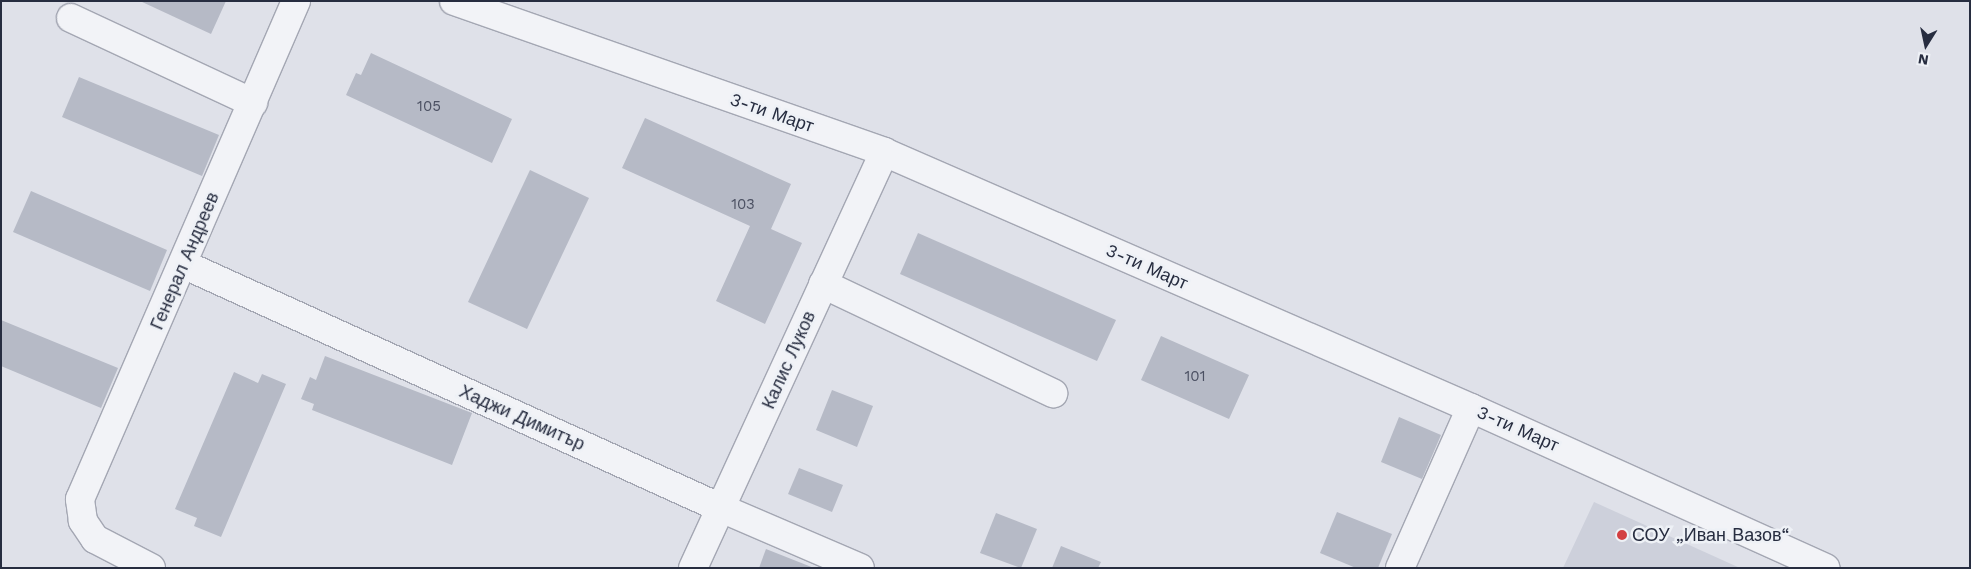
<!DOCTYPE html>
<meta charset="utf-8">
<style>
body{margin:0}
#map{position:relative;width:1971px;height:569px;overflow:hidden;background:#dfe1e9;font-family:"Work Sans",sans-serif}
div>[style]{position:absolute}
.built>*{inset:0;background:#cdd0db}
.building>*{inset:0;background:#b6bac6}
.roads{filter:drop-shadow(1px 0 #a4a7b3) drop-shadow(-1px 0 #a4a7b3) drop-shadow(0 1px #a4a7b3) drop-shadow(0 -1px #a4a7b3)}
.minor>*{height:28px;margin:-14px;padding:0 14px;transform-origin:14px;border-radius:14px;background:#f2f3f7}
.dots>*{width:14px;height:14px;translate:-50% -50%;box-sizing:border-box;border:2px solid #eef1f6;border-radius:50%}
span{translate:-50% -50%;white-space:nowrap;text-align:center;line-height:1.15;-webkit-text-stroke:5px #eef1f6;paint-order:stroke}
.number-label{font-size:15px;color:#4b5062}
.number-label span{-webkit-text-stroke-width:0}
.street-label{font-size:18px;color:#272d40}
.poi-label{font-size:18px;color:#272d40}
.left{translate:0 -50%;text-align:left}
.frame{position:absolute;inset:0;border:2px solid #272d40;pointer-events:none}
.north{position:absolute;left:1901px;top:20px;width:50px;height:50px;-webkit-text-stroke:4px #eef1f6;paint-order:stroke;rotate:190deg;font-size:14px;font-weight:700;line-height:20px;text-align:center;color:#272d40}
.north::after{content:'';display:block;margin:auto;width:18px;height:22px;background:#272d40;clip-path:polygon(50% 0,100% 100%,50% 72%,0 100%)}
</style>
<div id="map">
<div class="built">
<i style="clip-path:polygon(1594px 502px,1740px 568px,1563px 568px)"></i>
</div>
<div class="building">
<i style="clip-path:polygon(140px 1px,226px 1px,211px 34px)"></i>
<i style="clip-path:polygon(371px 53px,512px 119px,492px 163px,346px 95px,356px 73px,361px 75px)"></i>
<i style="clip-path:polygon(79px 77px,219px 135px,202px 176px,62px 117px)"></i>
<i style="clip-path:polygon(645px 118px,791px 184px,771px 229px,802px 243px,765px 324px,716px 301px,750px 226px,622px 168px)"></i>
<i style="clip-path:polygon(530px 170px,589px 198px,527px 329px,468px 302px)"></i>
<i style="clip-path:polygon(31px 191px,167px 250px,150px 291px,13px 232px)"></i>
<i style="clip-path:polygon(918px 233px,1116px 320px,1097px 361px,900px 274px)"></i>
<i style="clip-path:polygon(1px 320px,118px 368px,101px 408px,1px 366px)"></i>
<i style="clip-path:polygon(1161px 336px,1249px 375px,1229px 419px,1141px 380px)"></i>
<i style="clip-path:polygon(325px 356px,472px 413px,452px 465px,312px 410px,314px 404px,301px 399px,310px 377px,316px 380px)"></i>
<i style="clip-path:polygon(234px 372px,258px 383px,262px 374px,286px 384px,221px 537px,194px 526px,197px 518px,175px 509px)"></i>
<i style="clip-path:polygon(832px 390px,873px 406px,857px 447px,816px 430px)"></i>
<i style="clip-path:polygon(1399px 417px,1441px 435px,1422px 479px,1381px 462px)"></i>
<i style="clip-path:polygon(799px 468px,843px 485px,832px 512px,788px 494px)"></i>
<i style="clip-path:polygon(1337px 512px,1392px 534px,1378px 568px,1356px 568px,1320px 553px)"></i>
<i style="clip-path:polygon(996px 513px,1037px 529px,1021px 568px,980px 553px)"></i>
<i style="clip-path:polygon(1061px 546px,1101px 562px,1098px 568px,1052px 568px)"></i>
<i style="clip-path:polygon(766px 549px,814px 568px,759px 568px)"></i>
</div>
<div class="roads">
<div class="minor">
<i style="left:454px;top:1px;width:456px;rotate:19.3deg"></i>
<i style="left:884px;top:152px;width:640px;rotate:23.56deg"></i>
<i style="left:1471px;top:408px;width:389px;rotate:24.3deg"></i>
<i style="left:71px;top:18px;width:201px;rotate:25deg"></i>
<i style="left:185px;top:265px;width:591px;rotate:24.4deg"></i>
<i style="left:723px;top:509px;width:149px;rotate:23.3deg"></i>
<i style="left:823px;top:284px;width:255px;rotate:25.4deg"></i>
<i style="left:151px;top:568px;width:63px;rotate:-152.6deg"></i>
<i style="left:95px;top:539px;width:22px;rotate:-124deg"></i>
<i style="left:83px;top:521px;width:22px;rotate:-98deg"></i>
<i style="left:80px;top:499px;width:543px;rotate:-66.55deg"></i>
<i style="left:693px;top:568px;width:458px;rotate:-65.3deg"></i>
<i style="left:1400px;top:568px;width:175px;rotate:-66.1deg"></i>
</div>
</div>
<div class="dots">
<i style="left:1622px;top:535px;background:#d33f41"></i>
</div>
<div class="number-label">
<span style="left:429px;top:107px">105</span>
<span style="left:743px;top:205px">103</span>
<span style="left:1195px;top:377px">101</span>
</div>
<div class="street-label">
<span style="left:772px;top:113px;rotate:19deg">3-ти Март</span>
<span style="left:185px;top:261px;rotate:-67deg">Генерал Андреев</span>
<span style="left:1147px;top:267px;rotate:24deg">3-ти Март</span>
<span style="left:789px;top:360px;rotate:-66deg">Калис Луков</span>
<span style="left:522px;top:418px;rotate:24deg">Хаджи Димитър</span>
<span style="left:1518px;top:429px;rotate:24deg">3-ти Март</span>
</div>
<div class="poi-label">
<span class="left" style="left:1632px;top:535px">СОУ „Иван Вазов“</span>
</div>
<div class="frame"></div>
<div class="north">N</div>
</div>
